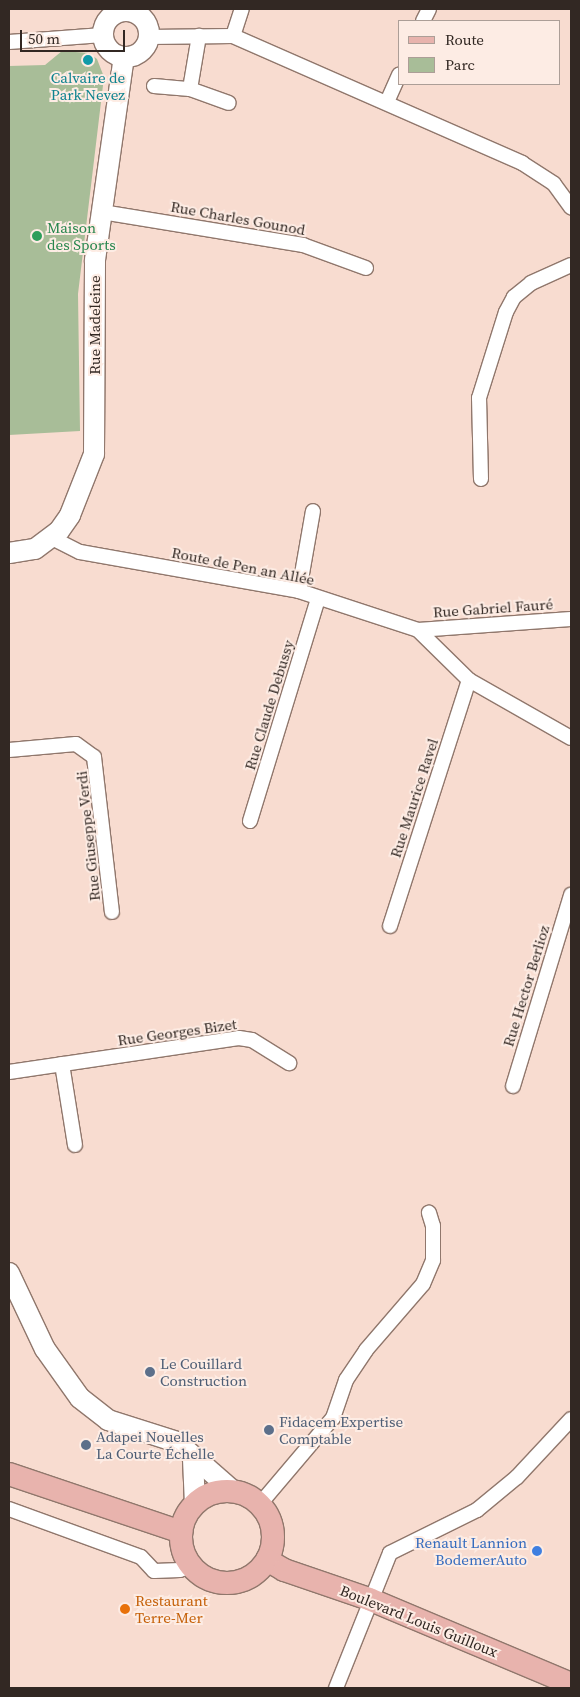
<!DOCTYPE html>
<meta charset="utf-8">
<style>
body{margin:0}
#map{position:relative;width:580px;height:1697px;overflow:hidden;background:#f8dcd0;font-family:"Source Serif 4",serif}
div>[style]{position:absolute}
.green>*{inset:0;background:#a8bd98}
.roads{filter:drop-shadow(1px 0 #90776c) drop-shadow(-1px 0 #90776c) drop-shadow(0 1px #90776c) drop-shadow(0 -1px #90776c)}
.minor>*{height:14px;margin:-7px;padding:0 7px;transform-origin:7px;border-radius:7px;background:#fff}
.secondary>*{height:20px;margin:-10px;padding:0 10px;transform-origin:10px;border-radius:10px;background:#fff}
.secondary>.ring{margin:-10px;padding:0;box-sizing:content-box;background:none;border:20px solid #fff;border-radius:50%}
.primary>*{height:22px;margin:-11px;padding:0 11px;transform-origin:11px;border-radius:11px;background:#e8b3ad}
.primary>.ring{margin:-11px;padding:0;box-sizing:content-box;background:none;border:22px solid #e8b3ad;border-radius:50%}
.dots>*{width:14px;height:14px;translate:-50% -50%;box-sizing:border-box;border:2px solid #fdece4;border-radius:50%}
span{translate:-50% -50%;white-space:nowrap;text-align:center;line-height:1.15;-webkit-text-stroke:4px #fdece4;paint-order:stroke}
.culture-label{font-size:15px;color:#0d838f}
.street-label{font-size:15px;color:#322823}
.leisure-label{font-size:15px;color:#27864d}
.left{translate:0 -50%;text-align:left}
.service-label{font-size:15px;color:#4e5e75}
.shop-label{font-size:15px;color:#366cbe}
.right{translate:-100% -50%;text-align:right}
.food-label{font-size:15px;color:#c56008}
.frame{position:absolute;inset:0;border:10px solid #322823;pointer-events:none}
.legend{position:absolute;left:398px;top:20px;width:162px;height:65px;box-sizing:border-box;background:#fdece4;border:1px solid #ac9e97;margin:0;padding:6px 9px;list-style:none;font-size:15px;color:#322823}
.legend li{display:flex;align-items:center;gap:10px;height:25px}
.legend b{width:25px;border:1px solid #ac9e97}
.scale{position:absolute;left:20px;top:30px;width:105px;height:22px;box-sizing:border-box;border:2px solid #322823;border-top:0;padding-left:6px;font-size:15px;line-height:18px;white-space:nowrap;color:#322823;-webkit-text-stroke:4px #fdece4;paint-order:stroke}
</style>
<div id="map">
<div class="green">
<i style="clip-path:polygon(62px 51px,89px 53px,97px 59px,104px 77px,78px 294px,80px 431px,9px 435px,9px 66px,45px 65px)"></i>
</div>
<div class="roads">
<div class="minor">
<i style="left:423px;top:21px;width:13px;rotate:-63deg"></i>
<i style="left:233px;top:36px;width:28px;rotate:-72deg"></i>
<i style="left:148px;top:37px;width:85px;rotate:-0.7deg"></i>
<i style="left:233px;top:36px;width:316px;rotate:23.7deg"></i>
<i style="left:522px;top:163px;width:38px;rotate:33deg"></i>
<i style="left:554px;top:184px;width:29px;rotate:54deg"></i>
<i style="left:9px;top:42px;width:94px;rotate:-4.3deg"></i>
<i style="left:154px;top:86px;width:36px;rotate:5deg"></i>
<i style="left:190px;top:89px;width:54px;rotate:-80.4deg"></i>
<i style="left:190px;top:89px;width:41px;rotate:19.7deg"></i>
<i style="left:387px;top:102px;width:30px;rotate:-66deg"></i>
<i style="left:102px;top:212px;width:204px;rotate:9.3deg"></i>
<i style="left:303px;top:245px;width:67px;rotate:20.1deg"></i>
<i style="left:481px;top:479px;width:81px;rotate:-91.4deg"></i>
<i style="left:479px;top:398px;width:90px;rotate:-72.6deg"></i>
<i style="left:506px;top:312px;width:17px;rotate:-62deg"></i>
<i style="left:514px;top:297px;width:22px;rotate:-39deg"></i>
<i style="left:531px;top:283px;width:44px;rotate:-24.2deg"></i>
<i style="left:52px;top:538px;width:31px;rotate:27deg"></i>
<i style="left:80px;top:552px;width:222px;rotate:10.1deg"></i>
<i style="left:299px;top:591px;width:125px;rotate:18.1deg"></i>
<i style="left:418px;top:630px;width:71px;rotate:44.4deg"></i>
<i style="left:469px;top:680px;width:117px;rotate:29.6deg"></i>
<i style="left:299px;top:591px;width:81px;rotate:-80.1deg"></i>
<i style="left:418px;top:630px;width:153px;rotate:-4.1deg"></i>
<i style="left:9px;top:750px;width:67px;rotate:-5.1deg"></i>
<i style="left:76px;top:744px;width:22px;rotate:36deg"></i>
<i style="left:94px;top:757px;width:156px;rotate:83.4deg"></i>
<i style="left:250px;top:821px;width:233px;rotate:-73deg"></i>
<i style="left:390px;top:926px;width:258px;rotate:-72.2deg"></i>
<i style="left:62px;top:1064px;width:82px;rotate:80.9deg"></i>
<i style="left:9px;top:1072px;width:232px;rotate:-8.4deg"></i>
<i style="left:239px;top:1038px;width:13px;rotate:9deg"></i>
<i style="left:252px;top:1040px;width:44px;rotate:31.9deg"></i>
<i style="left:513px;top:1086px;width:200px;rotate:-73.1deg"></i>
<i style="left:260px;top:1504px;width:113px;rotate:-49.7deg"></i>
<i style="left:333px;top:1418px;width:40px;rotate:-71.1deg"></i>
<i style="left:346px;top:1380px;width:36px;rotate:-56deg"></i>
<i style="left:366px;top:1350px;width:87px;rotate:-49.2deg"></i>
<i style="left:423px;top:1284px;width:26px;rotate:-67deg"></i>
<i style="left:433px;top:1260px;width:34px;rotate:-90deg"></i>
<i style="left:433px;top:1226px;width:14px;rotate:-107deg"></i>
<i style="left:9px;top:1509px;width:140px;rotate:20deg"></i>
<i style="left:141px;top:1557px;width:19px;rotate:47deg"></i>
<i style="left:154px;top:1571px;width:26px;rotate:-2deg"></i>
<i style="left:180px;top:1570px;width:12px;rotate:-20deg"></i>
<i style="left:336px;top:1688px;width:145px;rotate:-68.2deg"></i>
<i style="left:390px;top:1553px;width:97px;rotate:-26.3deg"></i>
<i style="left:477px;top:1510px;width:52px;rotate:-39.5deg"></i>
<i style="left:517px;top:1477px;width:79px;rotate:-47deg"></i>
</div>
<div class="secondary">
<i class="ring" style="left:103px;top:11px;width:26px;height:26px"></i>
<i style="left:9px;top:553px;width:26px;rotate:-9deg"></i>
<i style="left:35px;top:549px;width:30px;rotate:-37deg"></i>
<i style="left:59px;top:531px;width:19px;rotate:-55deg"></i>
<i style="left:70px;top:515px;width:66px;rotate:-68.5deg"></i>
<i style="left:94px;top:454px;width:194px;rotate:-89.7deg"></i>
<i style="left:95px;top:260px;width:205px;rotate:-81.9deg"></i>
<i style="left:9px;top:1273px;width:84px;rotate:64.7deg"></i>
<i style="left:45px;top:1349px;width:60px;rotate:54.5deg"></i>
<i style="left:80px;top:1398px;width:36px;rotate:38deg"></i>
<i style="left:108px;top:1420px;width:72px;rotate:17.7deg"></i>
<i style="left:177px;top:1442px;width:74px;rotate:41.2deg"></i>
<i style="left:193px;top:1459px;width:45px;rotate:87.5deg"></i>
</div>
<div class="primary">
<i style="left:9px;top:1474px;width:182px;rotate:18.6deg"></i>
<i class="ring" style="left:181px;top:1491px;width:70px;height:70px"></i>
<i style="left:267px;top:1560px;width:20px;rotate:30deg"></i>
<i style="left:284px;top:1570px;width:90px;rotate:18.8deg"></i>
<i style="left:369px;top:1599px;width:219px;rotate:22.8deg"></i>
</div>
</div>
<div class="dots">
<i style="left:88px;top:60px;background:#0f9aa8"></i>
<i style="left:37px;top:236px;background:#2e9e5b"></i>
<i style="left:150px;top:1372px;background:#5c6f8a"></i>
<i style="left:269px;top:1430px;background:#5c6f8a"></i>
<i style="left:86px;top:1445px;background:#5c6f8a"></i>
<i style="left:537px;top:1551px;background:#3f7fe0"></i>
<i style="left:125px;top:1609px;background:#e8710a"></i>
</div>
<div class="culture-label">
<span style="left:88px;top:86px">Calvaire de<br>Park Nevez</span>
</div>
<div class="street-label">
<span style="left:238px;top:218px;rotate:10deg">Rue Charles Gounod</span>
<span style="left:95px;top:325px;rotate:-90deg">Rue Madeleine</span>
<span style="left:243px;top:566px;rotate:11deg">Route de Pen an Allée</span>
<span style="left:493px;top:608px;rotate:-4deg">Rue Gabriel Fauré</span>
<span style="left:269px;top:705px;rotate:-73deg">Rue Claude Debussy</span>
<span style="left:414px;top:798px;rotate:-72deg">Rue Maurice Ravel</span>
<span style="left:88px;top:836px;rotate:-96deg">Rue Giuseppe Verdi</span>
<span style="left:526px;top:986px;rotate:-73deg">Rue Hector Berlioz</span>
<span style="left:177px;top:1032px;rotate:-8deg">Rue Georges Bizet</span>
<span style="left:419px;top:1621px;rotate:22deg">Boulevard Louis Guilloux</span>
</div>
<div class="leisure-label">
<span class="left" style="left:47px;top:236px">Maison<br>des Sports</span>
</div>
<div class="service-label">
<span class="left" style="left:160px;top:1372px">Le Couillard<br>Construction</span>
<span class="left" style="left:279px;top:1430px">Fidacem Expertise<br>Comptable</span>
<span class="left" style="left:96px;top:1445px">Adapei Nouelles<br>La Courte Échelle</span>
</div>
<div class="shop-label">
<span class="right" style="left:527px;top:1551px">Renault Lannion<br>BodemerAuto</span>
</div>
<div class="food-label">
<span class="left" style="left:135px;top:1609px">Restaurant<br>Terre-Mer</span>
</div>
<div class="frame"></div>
<ul class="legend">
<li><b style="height:6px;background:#e8b3ad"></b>Route</li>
<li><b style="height:14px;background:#a8bd98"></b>Parc</li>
</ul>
<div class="scale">50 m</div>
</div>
